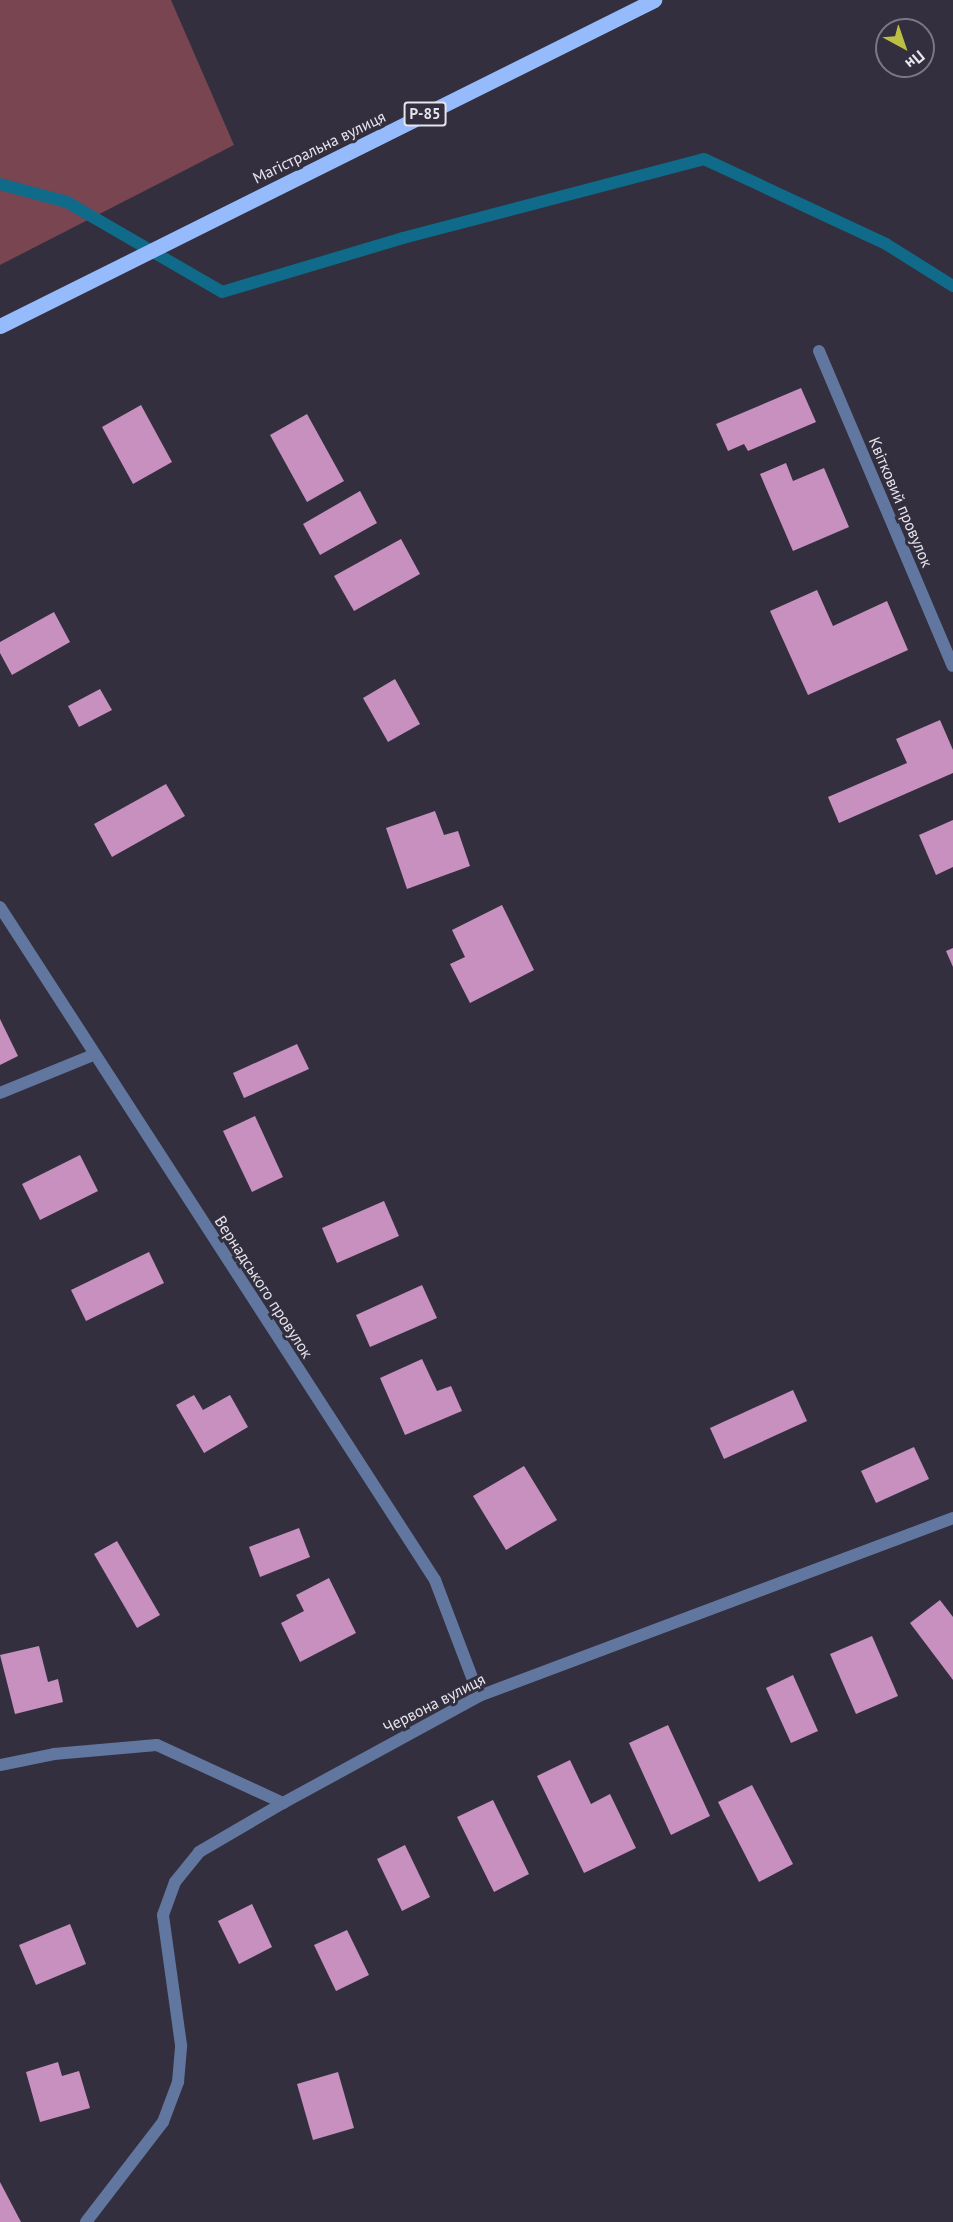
<!DOCTYPE html>
<meta charset="utf-8">
<style>
body{margin:0}
#map{position:relative;width:953px;height:2222px;overflow:hidden;background:#332f3e;font-family:"PT Sans",sans-serif}
div>[style]{position:absolute}
.green>*{inset:0;background:#784551}
.stream>*{height:12px;margin:-6px;padding:0 6px;transform-origin:6px;border-radius:6px;background:#0f6b89}
.building>*{inset:0;background:#c790bf}
.minor>*{height:12px;margin:-6px;padding:0 6px;transform-origin:6px;border-radius:6px;background:#61779f}
.primary>*{height:15px;margin:-7.5px;padding:0 7.5px;transform-origin:7.5px;border-radius:7.5px;background:#96bbfd}
span{translate:-50% -50%;white-space:nowrap;text-align:center;line-height:1.15;-webkit-text-stroke:6px #332f3e;paint-order:stroke}
.shield-label span{padding:2px 4px;background:#332f3e;border:2px solid;border-radius:4px;-webkit-text-stroke-width:0}
.shield-label{font-size:15px;color:#e6e4ed;font-weight:700}
.street-label{font-size:16px;color:#e6e4ed}
.north{position:absolute;left:875px;top:18px;width:60px;height:60px;box-sizing:border-box;background:#332f3e;border:2px solid #7b7784;border-radius:50%;rotate:140deg;font-size:16px;font-weight:700;line-height:24px;text-align:center;color:#e6e4ed}
.north::after{content:'';display:block;margin:auto;width:21px;height:27px;background:#bdbf43;clip-path:polygon(50% 0,100% 100%,50% 72%,0 100%)}
</style>
<div id="map">
<div class="green">
<i style="clip-path:polygon(0 0,171px 0,234px 145px,0 265px)"></i>
</div>
<div class="stream">
<i style="left:0;top:184px;width:69px;rotate:15deg"></i>
<i style="left:67px;top:202px;width:179px;rotate:30.1deg"></i>
<i style="left:222px;top:292px;width:189px;rotate:-16.6deg"></i>
<i style="left:403px;top:238px;width:311px;rotate:-14.7deg"></i>
<i style="left:704px;top:159px;width:201px;rotate:25deg"></i>
<i style="left:886px;top:244px;width:79px;rotate:32.1deg"></i>
</div>
<div class="building">
<i style="clip-path:polygon(801px 388px,816px 422px,748px 451px,744px 444px,728px 451px,716px 424px)"></i>
<i style="clip-path:polygon(141px 405px,172px 462px,133px 484px,102px 427px)"></i>
<i style="clip-path:polygon(307px 414px,344px 481px,307px 502px,270px 435px)"></i>
<i style="clip-path:polygon(786px 463px,793px 481px,824px 468px,849px 527px,793px 551px,760px 474px)"></i>
<i style="clip-path:polygon(360px 491px,377px 523px,320px 555px,303px 524px)"></i>
<i style="clip-path:polygon(401px 539px,420px 574px,354px 611px,334px 576px)"></i>
<i style="clip-path:polygon(817px 590px,833px 626px,887px 601px,908px 650px,808px 695px,770px 611px)"></i>
<i style="clip-path:polygon(54px 612px,70px 642px,12px 675px,0 653px,0 642px)"></i>
<i style="clip-path:polygon(395px 679px,420px 724px,388px 742px,363px 698px)"></i>
<i style="clip-path:polygon(100px 689px,112px 710px,79px 727px,68px 706px)"></i>
<i style="clip-path:polygon(940px 720px,953px 750px,953px 773px,839px 823px,828px 797px,907px 763px,896px 739px)"></i>
<i style="clip-path:polygon(166px 784px,185px 816px,112px 857px,94px 824px)"></i>
<i style="clip-path:polygon(435px 811px,444px 835px,458px 831px,470px 866px,407px 889px,386px 828px)"></i>
<i style="clip-path:polygon(953px 820px,953px 867px,936px 875px,919px 835px)"></i>
<i style="clip-path:polygon(502px 905px,534px 970px,470px 1003px,450px 964px,465px 957px,452px 930px)"></i>
<i style="clip-path:polygon(953px 948px,953px 967px,946px 951px)"></i>
<i style="clip-path:polygon(0 1019px,18px 1056px,0 1065px)"></i>
<i style="clip-path:polygon(297px 1044px,309px 1069px,244px 1098px,233px 1073px)"></i>
<i style="clip-path:polygon(255px 1116px,283px 1177px,252px 1192px,223px 1131px)"></i>
<i style="clip-path:polygon(80px 1155px,98px 1191px,40px 1220px,22px 1184px)"></i>
<i style="clip-path:polygon(384px 1201px,399px 1236px,337px 1263px,322px 1228px)"></i>
<i style="clip-path:polygon(149px 1252px,164px 1283px,86px 1321px,71px 1290px)"></i>
<i style="clip-path:polygon(422px 1285px,437px 1318px,370px 1347px,356px 1315px)"></i>
<i style="clip-path:polygon(422px 1359px,437px 1391px,451px 1386px,462px 1411px,405px 1435px,380px 1378px)"></i>
<i style="clip-path:polygon(793px 1390px,807px 1421px,724px 1459px,710px 1428px)"></i>
<i style="clip-path:polygon(194px 1395px,203px 1410px,230px 1395px,248px 1427px,204px 1453px,176px 1405px)"></i>
<i style="clip-path:polygon(914px 1447px,929px 1479px,876px 1503px,861px 1471px)"></i>
<i style="clip-path:polygon(524px 1466px,557px 1520px,506px 1550px,473px 1496px)"></i>
<i style="clip-path:polygon(299px 1528px,310px 1557px,260px 1577px,249px 1547px)"></i>
<i style="clip-path:polygon(117px 1541px,160px 1615px,137px 1628px,94px 1554px)"></i>
<i style="clip-path:polygon(329px 1578px,356px 1633px,300px 1662px,281px 1623px,304px 1611px,296px 1595px)"></i>
<i style="clip-path:polygon(940px 1600px,953px 1617px,953px 1680px,910px 1623px)"></i>
<i style="clip-path:polygon(872px 1636px,898px 1696px,856px 1714px,830px 1654px)"></i>
<i style="clip-path:polygon(39px 1646px,48px 1682px,58px 1679px,63px 1702px,15px 1714px,0 1655px)"></i>
<i style="clip-path:polygon(793px 1675px,818px 1731px,791px 1743px,766px 1688px)"></i>
<i style="clip-path:polygon(668px 1725px,710px 1816px,671px 1835px,629px 1743px)"></i>
<i style="clip-path:polygon(570px 1760px,591px 1804px,610px 1794px,636px 1848px,584px 1873px,537px 1776px)"></i>
<i style="clip-path:polygon(752px 1785px,793px 1864px,759px 1882px,718px 1802px)"></i>
<i style="clip-path:polygon(493px 1800px,529px 1874px,494px 1892px,457px 1817px)"></i>
<i style="clip-path:polygon(405px 1845px,430px 1897px,402px 1911px,377px 1859px)"></i>
<i style="clip-path:polygon(252px 1904px,272px 1947px,239px 1964px,218px 1921px)"></i>
<i style="clip-path:polygon(70px 1924px,86px 1964px,36px 1985px,19px 1945px)"></i>
<i style="clip-path:polygon(347px 1930px,369px 1975px,336px 1991px,314px 1945px)"></i>
<i style="clip-path:polygon(58px 2062px,62px 2076px,79px 2071px,90px 2108px,40px 2122px,26px 2072px)"></i>
<i style="clip-path:polygon(338px 2072px,354px 2128px,313px 2140px,297px 2084px)"></i>
<i style="clip-path:polygon(0 2182px,21px 2222px,0 2222px)"></i>
</div>
<div class="minor">
<i style="left:819px;top:351px;width:342px;rotate:67deg"></i>
<i style="left:0;top:907px;width:801px;rotate:57.12deg"></i>
<i style="left:435px;top:1580px;width:124px;rotate:69.2deg"></i>
<i style="left:0;top:1093px;width:100px;rotate:-22.2deg"></i>
<i style="left:0;top:1765px;width:55px;rotate:-11.5deg"></i>
<i style="left:54px;top:1754px;width:103px;rotate:-5deg"></i>
<i style="left:157px;top:1745px;width:139px;rotate:24.7deg"></i>
<i style="left:283px;top:1803px;width:223px;rotate:-28.6deg"></i>
<i style="left:479px;top:1696px;width:506px;rotate:-20.58deg"></i>
<i style="left:86px;top:2222px;width:126px;rotate:-52.4deg"></i>
<i style="left:163px;top:2122px;width:43px;rotate:-69.4deg"></i>
<i style="left:178px;top:2082px;width:37px;rotate:-85deg"></i>
<i style="left:181px;top:2045px;width:131px;rotate:-97.9deg"></i>
<i style="left:163px;top:1915px;width:35px;rotate:-70deg"></i>
<i style="left:175px;top:1882px;width:38px;rotate:-51deg"></i>
<i style="left:199px;top:1852px;width:97px;rotate:-30.3deg"></i>
</div>
<div class="primary">
<i style="left:0;top:326px;width:731px;rotate:-26.49deg"></i>
</div>
<div class="shield-label">
<span style="left:425px;top:114px">Р-85</span>
</div>
<div class="street-label">
<span style="left:319px;top:147px;rotate:-26deg">Магістральна вулиця</span>
<span style="left:901px;top:502px;rotate:67deg">Квітковий провулок</span>
<span style="left:264px;top:1287px;rotate:57deg">Вернадського провулок</span>
<span style="left:434px;top:1703px;rotate:-27deg">Червона вулиця</span>
</div>
<div class="north">Пн</div>
</div>
